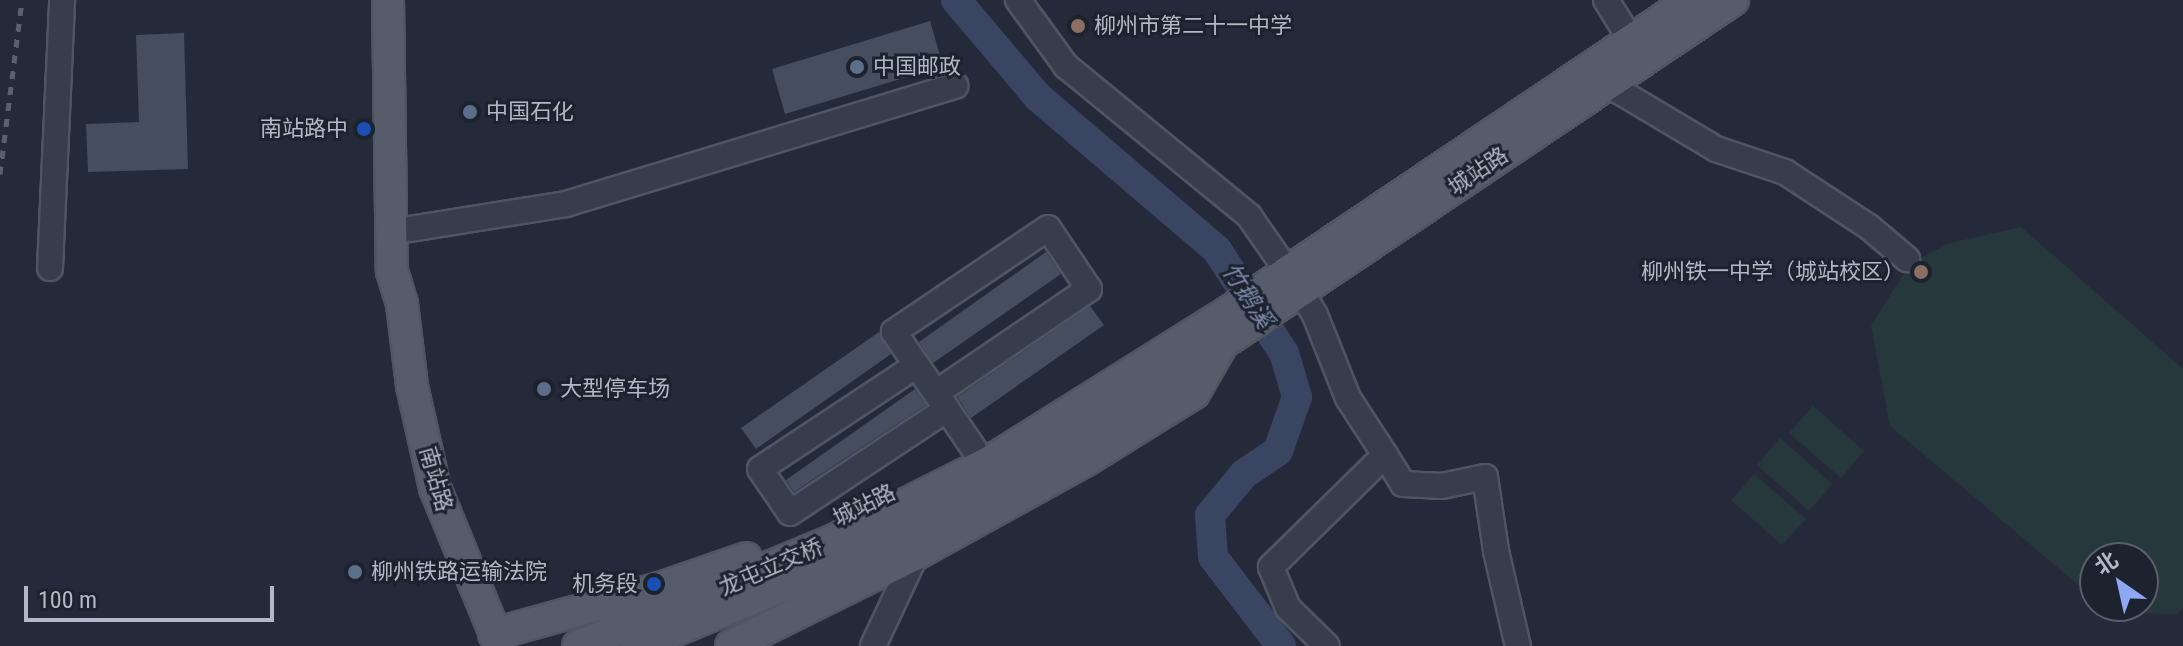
<!DOCTYPE html>
<meta charset="utf-8">
<style>
body{margin:0}
#map{position:relative;width:2183px;height:646px;overflow:hidden;background:#242a39;font-family:"Roboto Condensed","Noto Sans SC",sans-serif}
div>[style]{position:absolute}
.green>*{inset:0;background:#27383c}
.river>*{height:30px;margin:-15px;padding:0 15px;transform-origin:15px;border-radius:15px;background:#3a4661}
.building>*{inset:0;background:#454d5e}
.roads{filter:drop-shadow(2px 0 #505562) drop-shadow(-2px 0 #505562) drop-shadow(0 2px #505562) drop-shadow(0 -2px #505562)}
.minor>*{height:24px;margin:-12px;padding:0 12px;transform-origin:12px;border-radius:12px;background:#373d4a}
.major>*{height:30px;margin:-15px;padding:0 15px;transform-origin:15px;border-radius:15px;background:#565c6a}
.rail>*{height:5px;margin-top:-2.5px;transform-origin:0;background:repeating-linear-gradient(90deg,#5a6071 0 8px,transparent 0 16px)}
.dots>*{width:22px;height:22px;translate:-50% -50%;box-sizing:border-box;border:4px solid #1d222f;border-radius:50%}
span{translate:-50% -50%;white-space:nowrap;text-align:center;line-height:1.15;-webkit-text-stroke:6px #1d222f;paint-order:stroke}
.poi-label{font-size:22px;color:#b3b8c6}
.left{translate:0 -50%;text-align:left}
.right{translate:-100% -50%;text-align:right}
.street-label{font-size:22px;color:#b3b8c6}
.water-label{font-size:24px;color:#7c8bab;font-style:italic}
.north{position:absolute;left:2079px;top:542px;width:80px;height:80px;box-sizing:border-box;background:#1d222f;border:2px solid #595e6b;border-radius:50%;rotate:326deg;font-size:22px;font-weight:700;line-height:32px;text-align:center;color:#b3b8c6}
.north::after{content:'';display:block;margin:auto;width:28px;height:36px;background:#8da7f0;clip-path:polygon(50% 0,100% 100%,50% 72%,0 100%)}
.scale{position:absolute;left:24px;top:586px;width:250px;height:36px;box-sizing:border-box;border:4px solid #b3b8c6;border-top:0;padding-left:10px;font-size:24px;line-height:28px;white-space:nowrap;color:#b3b8c6;-webkit-text-stroke:6px #1d222f;paint-order:stroke}
</style>
<div id="map">
<div class="green">
<i style="clip-path:polygon(2021px 227px,2183px 369px,2183px 608px,2177px 614px,2111px 613px,2103px 606px,2143px 606px,2143px 558px,2095px 558px,2095px 599px,1890px 426px,1871px 325px,1911px 263px,1950px 243px)"></i>
<i style="clip-path:polygon(1813px 406px,1864px 451px,1841px 478px,1789px 433px)"></i>
<i style="clip-path:polygon(1780px 438px,1832px 484px,1809px 511px,1757px 465px)"></i>
<i style="clip-path:polygon(1754px 474px,1806px 519px,1782px 545px,1731px 500px)"></i>
</div>
<div class="river">
<i style="left:956px;top:0;width:127px;rotate:49.8deg"></i>
<i style="left:1038px;top:97px;width:235px;rotate:40.5deg"></i>
<i style="left:1217px;top:250px;width:123px;rotate:57deg"></i>
<i style="left:1284px;top:353px;width:46px;rotate:73.5deg"></i>
<i style="left:1297px;top:397px;width:57px;rotate:109.4deg"></i>
<i style="left:1278px;top:451px;width:41px;rotate:145.9deg"></i>
<i style="left:1244px;top:474px;width:53px;rotate:129.7deg"></i>
<i style="left:1210px;top:515px;width:42px;rotate:85.9deg"></i>
<i style="left:1213px;top:557px;width:112px;rotate:52.6deg"></i>
</div>
<div class="building">
<i style="clip-path:polygon(930px 21px,943px 66px,785px 114px,772px 69px)"></i>
<i style="clip-path:polygon(184px 33px,188px 169px,88px 172px,86px 124px,139px 122px,136px 35px)"></i>
<i style="clip-path:polygon(1046px 252px,1061px 274px,933px 363px,919px 342px)"></i>
<i style="clip-path:polygon(1090px 306px,1104px 325px,971px 418px,957px 397px)"></i>
<i style="clip-path:polygon(879px 332px,891px 354px,756px 449px,741px 428px)"></i>
<i style="clip-path:polygon(915px 389px,926px 405px,794px 492px,786px 480px)"></i>
</div>
<div class="roads">
<div class="minor">
<i style="left:1018px;top:0;width:82px;rotate:54deg"></i>
<i style="left:1066px;top:66px;width:237px;rotate:39.3deg"></i>
<i style="left:1249px;top:216px;width:68px;rotate:55.1deg"></i>
<i style="left:1606px;top:0;width:47px;rotate:58deg"></i>
<i style="left:1599px;top:74px;width:13px;rotate:51deg"></i>
<i style="left:1607px;top:84px;width:127px;rotate:30.8deg"></i>
<i style="left:1716px;top:149px;width:73px;rotate:18.4deg"></i>
<i style="left:1785px;top:172px;width:100px;rotate:33.2deg"></i>
<i style="left:1869px;top:227px;width:50px;rotate:40.1deg"></i>
<i style="left:410px;top:229px;width:158px;rotate:-9.1deg"></i>
<i style="left:566px;top:204px;width:407px;rotate:-16.9deg"></i>
<i style="left:50px;top:268px;width:268px;rotate:-87.4deg"></i>
<i style="left:1300px;top:290px;width:29px;rotate:59deg"></i>
<i style="left:1315px;top:315px;width:89px;rotate:68.3deg"></i>
<i style="left:1348px;top:398px;width:68px;rotate:57deg"></i>
<i style="left:1385px;top:455px;width:160px;rotate:135.5deg"></i>
<i style="left:1271px;top:567px;width:44px;rotate:67.5deg"></i>
<i style="left:1288px;top:608px;width:54px;rotate:44.3deg"></i>
<i style="left:917px;top:365px;width:188px;rotate:146.5deg"></i>
<i style="left:760px;top:469px;width:53px;rotate:55.7deg"></i>
<i style="left:790px;top:513px;width:188px;rotate:-33.5deg"></i>
<i style="left:936px;top:393px;width:185px;rotate:-34.2deg"></i>
<i style="left:1089px;top:289px;width:73px;rotate:-123.9deg"></i>
<i style="left:1048px;top:228px;width:186px;rotate:146deg"></i>
<i style="left:894px;top:332px;width:142px;rotate:55.6deg"></i>
<i style="left:1385px;top:455px;width:34px;rotate:58deg"></i>
<i style="left:1403px;top:484px;width:39px;rotate:3deg"></i>
<i style="left:1442px;top:486px;width:44px;rotate:-11.8deg"></i>
<i style="left:1485px;top:477px;width:75px;rotate:81.5deg"></i>
<i style="left:1496px;top:551px;width:98px;rotate:77deg"></i>
<i style="left:873px;top:646px;width:102px;rotate:-64.9deg"></i>
</div>
<div class="major">
<i style="left:388px;top:0;width:271px;rotate:89.2deg"></i>
<i style="left:392px;top:271px;width:34px;rotate:73deg"></i>
<i style="left:402px;top:304px;width:83px;rotate:83deg"></i>
<i style="left:412px;top:386px;width:105px;rotate:77.3deg"></i>
<i style="left:435px;top:488px;width:171px;rotate:67.6deg"></i>
<i style="left:494px;top:634px;width:172px;rotate:-15.5deg"></i>
<i style="left:660px;top:588px;width:91px;rotate:-19.2deg"></i>
<i style="left:578px;top:646px;width:275px;rotate:-22.5deg"></i>
<i style="left:832px;top:541px;width:176px;rotate:-26.7deg"></i>
<i style="left:989px;top:462px;width:271px;rotate:-32.1deg"></i>
<i style="left:1219px;top:318px;width:569px;rotate:-33.97deg"></i>
<i style="left:637px;top:646px;width:219px;rotate:-22.2deg"></i>
<i style="left:840px;top:563px;width:176px;rotate:-27deg"></i>
<i style="left:997px;top:483px;width:277px;rotate:-31.9deg"></i>
<i style="left:1232px;top:337px;width:604px;rotate:-33.93deg"></i>
<i style="left:731px;top:646px;width:207px;rotate:-26.4deg"></i>
<i style="left:916px;top:554px;width:196px;rotate:-28.9deg"></i>
<i style="left:1088px;top:459px;width:125px;rotate:-31.9deg"></i>
<i style="left:1194px;top:393px;width:54px;rotate:-60.1deg"></i>
</div>
</div>
<div class="rail">
<i style="left:0;top:174px;width:175px;rotate:-82.8deg"></i>
</div>
<div class="dots">
<i style="left:1078px;top:26px;background:#8d6e63"></i>
<i style="left:857px;top:67px;background:#5c6f8a"></i>
<i style="left:470px;top:112px;background:#5c6f8a"></i>
<i style="left:364px;top:129px;background:#1a4fb4"></i>
<i style="left:1921px;top:272px;background:#8d6e63"></i>
<i style="left:544px;top:389px;background:#5c6f8a"></i>
<i style="left:355px;top:572px;background:#5c6f8a"></i>
<i style="left:654px;top:584px;background:#1a4fb4"></i>
</div>
<div class="poi-label">
<span class="left" style="left:1094px;top:26px">柳州市第二十一中学</span>
<span class="left" style="left:873px;top:67px">中国邮政</span>
<span class="left" style="left:486px;top:112px">中国石化</span>
<span class="right" style="left:348px;top:129px">南站路中</span>
<span class="right" style="left:1905px;top:272px">柳州铁一中学（城站校区）</span>
<span class="left" style="left:560px;top:389px">大型停车场</span>
<span class="left" style="left:371px;top:572px">柳州铁路运输法院</span>
<span class="right" style="left:638px;top:584px">机务段</span>
</div>
<div class="street-label">
<span style="left:1478px;top:171px;rotate:-34deg">城站路</span>
<span style="left:436px;top:479px;rotate:74deg">南站路</span>
<span style="left:864px;top:505px;rotate:-26deg">城站路</span>
<span style="left:771px;top:567px;rotate:-23deg">龙屯立交桥</span>
</div>
<div class="water-label">
<span style="left:1247px;top:296px;rotate:57deg">竹鹅溪</span>
</div>
<div class="north">北</div>
<div class="scale">100 m</div>
</div>
